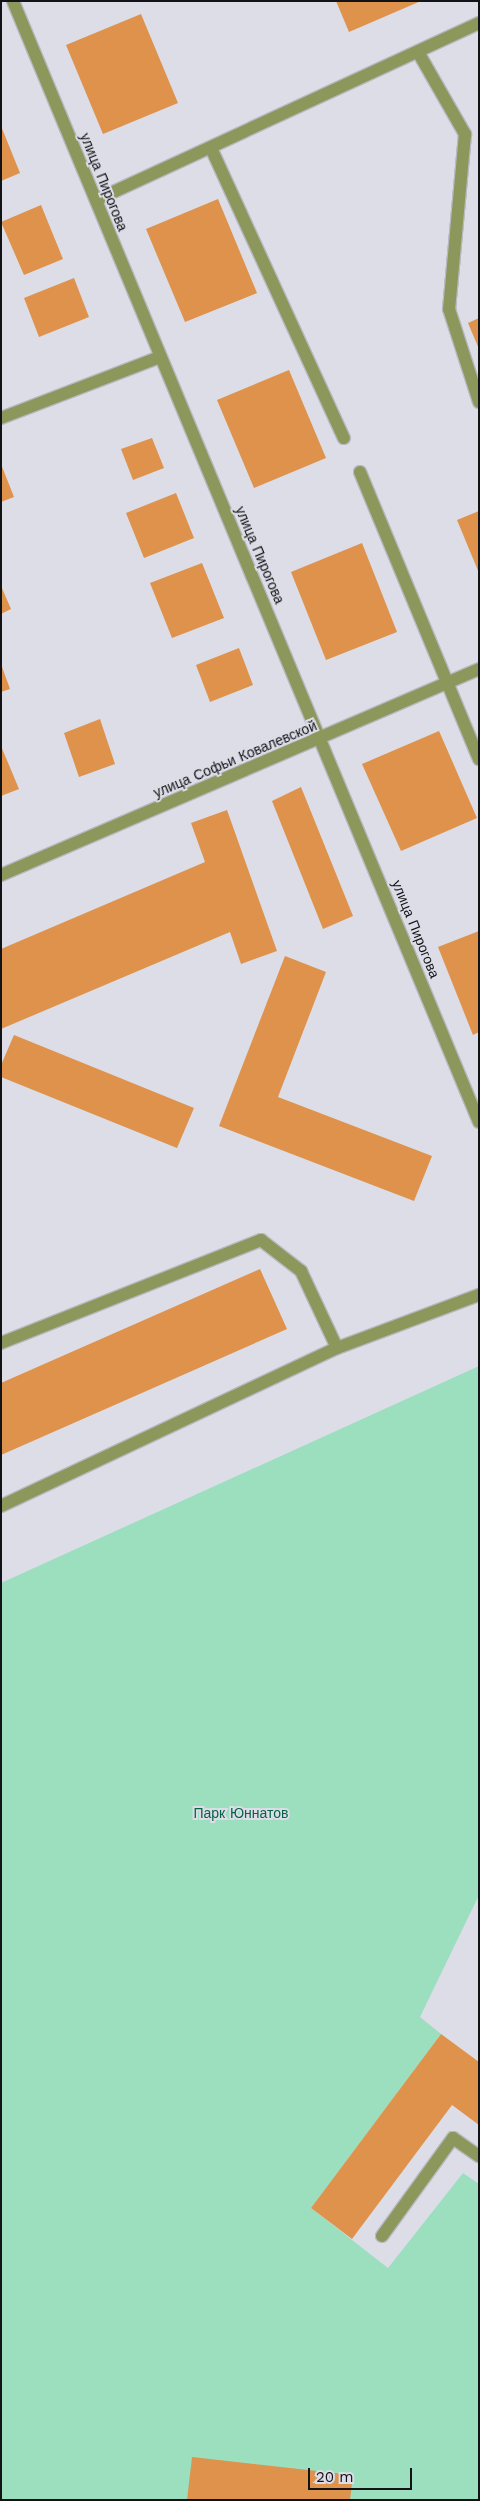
<!DOCTYPE html>
<meta charset="utf-8">
<style>
body{margin:0}
#map{position:relative;width:480px;height:2501px;overflow:hidden;background:#dcdde6;font-family:"Work Sans",sans-serif}
div>[style]{position:absolute}
.green>*{inset:0;background:#9bdfbf}
.building>*{inset:0;background:#de924c}
.roads{filter:drop-shadow(1px 0 #b8b9c1) drop-shadow(-1px 0 #b8b9c1) drop-shadow(0 1px #b8b9c1) drop-shadow(0 -1px #b8b9c1)}
.minor>*{height:12px;margin:-6px;padding:0 6px;transform-origin:6px;border-radius:6px;background:#8c975b}
span{translate:-50% -50%;white-space:nowrap;text-align:center;line-height:1.15;-webkit-text-stroke:4px #dcdde6;paint-order:stroke}
.street-label{font-size:14px;color:#121316}
.park-label{font-size:14px;color:#066446}
.frame{position:absolute;inset:0;border:2px solid #121316;pointer-events:none}
.scale{position:absolute;left:308px;top:2468px;width:104px;height:22px;box-sizing:border-box;border:2px solid #121316;border-top:0;padding-left:6px;font-size:15px;line-height:18px;white-space:nowrap;color:#121316;-webkit-text-stroke:4px #dcdde6;paint-order:stroke}
</style>
<div id="map">
<div class="green">
<i style="clip-path:polygon(479px 1366px,479px 1895px,420px 2017px,441px 2034px,311px 2208px,388px 2268px,463px 2173px,479px 2184px,479px 2500px,1px 2500px,1px 1583px)"></i>
</div>
<div class="building">
<i style="clip-path:polygon(336px 1px,421px 1px,349px 32px)"></i>
<i style="clip-path:polygon(141px 14px,178px 103px,103px 134px,66px 45px)"></i>
<i style="clip-path:polygon(1px 126px,20px 173px,1px 181px)"></i>
<i style="clip-path:polygon(218px 199px,257px 293px,185px 322px,146px 229px)"></i>
<i style="clip-path:polygon(41px 205px,63px 259px,24px 275px,1px 222px)"></i>
<i style="clip-path:polygon(74px 278px,89px 317px,39px 337px,24px 298px)"></i>
<i style="clip-path:polygon(479px 318px,479px 349px,468px 323px)"></i>
<i style="clip-path:polygon(289px 370px,326px 458px,254px 488px,217px 400px)"></i>
<i style="clip-path:polygon(152px 438px,164px 468px,133px 480px,121px 449px)"></i>
<i style="clip-path:polygon(1px 464px,14px 497px,1px 502px)"></i>
<i style="clip-path:polygon(176px 493px,194px 538px,144px 558px,126px 513px)"></i>
<i style="clip-path:polygon(479px 511px,479px 573px,457px 520px)"></i>
<i style="clip-path:polygon(362px 543px,397px 632px,326px 660px,291px 572px)"></i>
<i style="clip-path:polygon(202px 563px,224px 618px,172px 638px,150px 583px)"></i>
<i style="clip-path:polygon(1px 586px,11px 609px,1px 614px)"></i>
<i style="clip-path:polygon(239px 648px,253px 685px,210px 702px,196px 665px)"></i>
<i style="clip-path:polygon(1px 664px,10px 689px,1px 692px)"></i>
<i style="clip-path:polygon(100px 719px,115px 764px,79px 777px,64px 733px)"></i>
<i style="clip-path:polygon(439px 731px,477px 818px,401px 851px,362px 764px)"></i>
<i style="clip-path:polygon(1px 746px,19px 789px,1px 796px)"></i>
<i style="clip-path:polygon(301px 787px,353px 916px,323px 929px,272px 801px)"></i>
<i style="clip-path:polygon(227px 810px,277px 951px,241px 964px,230px 932px,1px 1029px,1px 949px,205px 862px,191px 823px)"></i>
<i style="clip-path:polygon(479px 931px,479px 1032px,473px 1035px,438px 947px)"></i>
<i style="clip-path:polygon(285px 956px,326px 972px,278px 1097px,432px 1156px,414px 1201px,219px 1126px)"></i>
<i style="clip-path:polygon(14px 1035px,194px 1108px,177px 1148px,1px 1077px,1px 1065px)"></i>
<i style="clip-path:polygon(260px 1269px,287px 1329px,1px 1455px,1px 1383px)"></i>
<i style="clip-path:polygon(441px 2034px,479px 2062px,479px 2125px,452px 2105px,352px 2239px,311px 2208px)"></i>
<i style="clip-path:polygon(192px 2457px,353px 2475px,350px 2500px,187px 2500px)"></i>
</div>
<div class="roads">
<div class="minor">
<i style="left:13px;top:1px;width:1214px;rotate:67.43deg"></i>
<i style="left:418px;top:52px;width:95px;rotate:60.2deg"></i>
<i style="left:465px;top:134px;width:176px;rotate:95.2deg"></i>
<i style="left:449px;top:309px;width:98px;rotate:72.1deg"></i>
<i style="left:211px;top:148px;width:319px;rotate:65.4deg"></i>
<i style="left:96px;top:200px;width:422px;rotate:-24.8deg"></i>
<i style="left:1px;top:418px;width:170px;rotate:-21deg"></i>
<i style="left:360px;top:472px;width:311px;rotate:67.5deg"></i>
<i style="left:1px;top:875px;width:520px;rotate:-23.31deg"></i>
<i style="left:1px;top:1343px;width:280px;rotate:-21.6deg"></i>
<i style="left:261px;top:1240px;width:51px;rotate:37.8deg"></i>
<i style="left:301px;top:1271px;width:85px;rotate:64.9deg"></i>
<i style="left:1px;top:1506px;width:371px;rotate:-25.2deg"></i>
<i style="left:337px;top:1348px;width:152px;rotate:-20.5deg"></i>
<i style="left:382px;top:2236px;width:121px;rotate:-54.1deg"></i>
<i style="left:453px;top:2138px;width:32px;rotate:35deg"></i>
</div>
</div>
<div class="street-label">
<span style="left:104px;top:182px;rotate:68deg">улица Пирогова</span>
<span style="left:260px;top:555px;rotate:67deg">улица Пирогова</span>
<span style="left:235px;top:759px;rotate:-23deg">улица Софьи Ковалевской</span>
<span style="left:416px;top:929px;rotate:68deg">улица Пирогова</span>
</div>
<div class="park-label">
<span style="left:241px;top:1813px">Парк Юннатов</span>
</div>
<div class="frame"></div>
<div class="scale">20 m</div>
</div>
